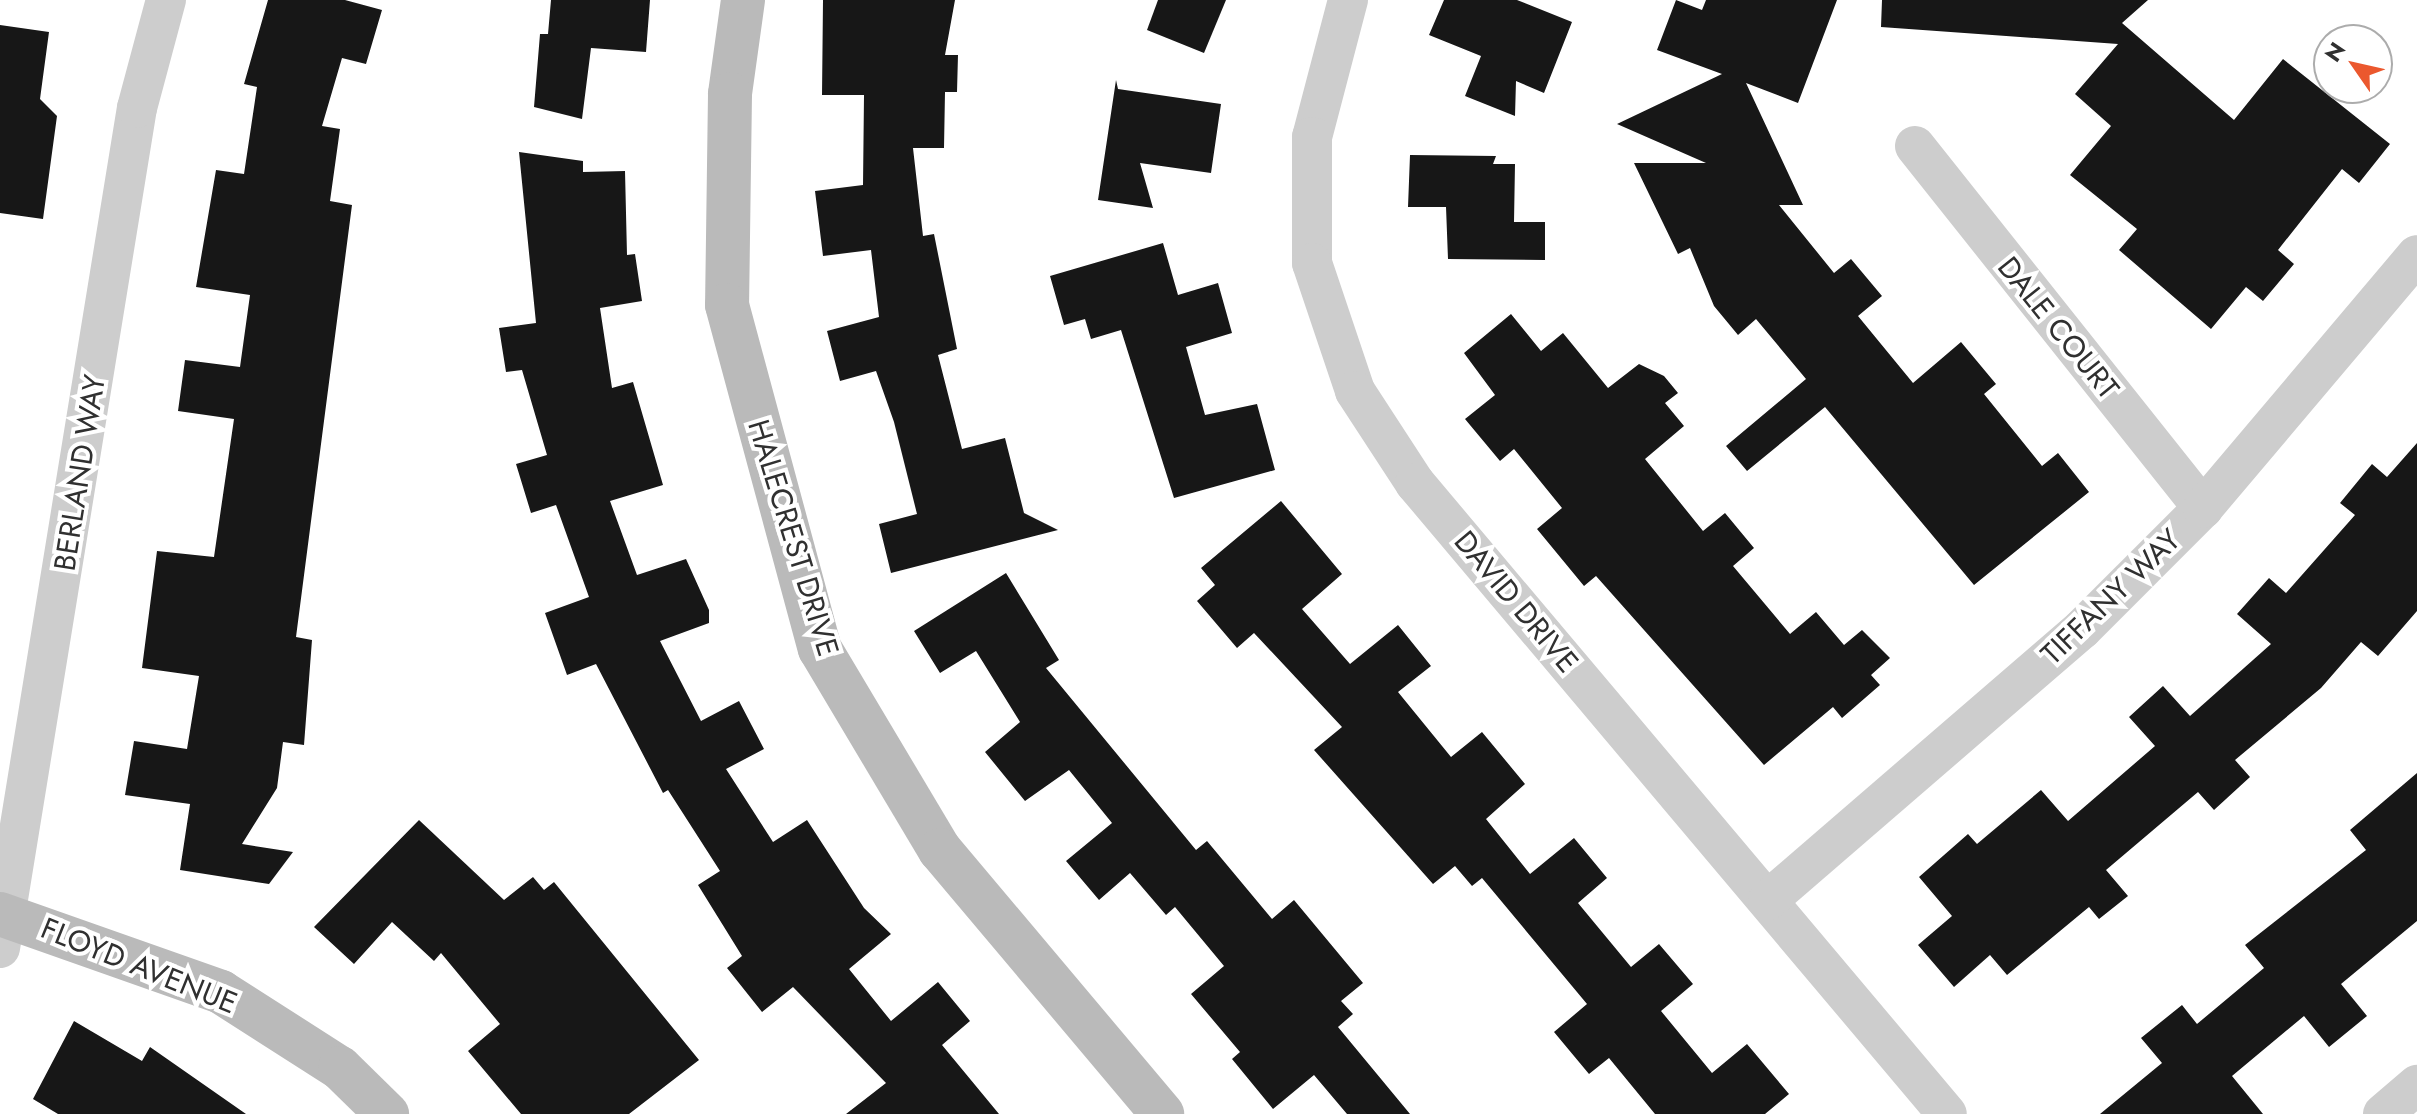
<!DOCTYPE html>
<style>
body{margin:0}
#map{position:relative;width:2417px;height:1114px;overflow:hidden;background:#fff;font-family:Jost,sans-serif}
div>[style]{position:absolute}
.building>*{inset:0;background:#171717}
.street>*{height:40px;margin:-20px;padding:0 20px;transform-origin:20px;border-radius:20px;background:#cdcdcd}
.secondary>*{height:44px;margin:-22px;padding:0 22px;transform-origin:22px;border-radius:22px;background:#bababa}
span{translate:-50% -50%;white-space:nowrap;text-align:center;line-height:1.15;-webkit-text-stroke:8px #fff;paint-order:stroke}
.street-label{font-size:30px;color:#303030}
.north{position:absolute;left:2313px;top:24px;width:80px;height:80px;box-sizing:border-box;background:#fff;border:2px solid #acacac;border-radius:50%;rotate:304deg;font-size:22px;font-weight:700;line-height:32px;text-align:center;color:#303030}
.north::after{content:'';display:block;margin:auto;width:28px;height:36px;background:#eb582e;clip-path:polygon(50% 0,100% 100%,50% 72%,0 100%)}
</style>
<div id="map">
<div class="building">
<i style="clip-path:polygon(268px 0,345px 0,382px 10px,366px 64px,342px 58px,322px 126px,340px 129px,330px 201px,352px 205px,296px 637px,312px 640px,304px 745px,283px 742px,277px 788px,242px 844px,293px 852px,269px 884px,180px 870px,190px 804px,125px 795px,134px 741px,187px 749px,199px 676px,142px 668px,157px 551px,214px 557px,234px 419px,178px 411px,185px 360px,240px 367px,250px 295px,196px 287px,216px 170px,244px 174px,257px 87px,244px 84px)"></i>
<i style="clip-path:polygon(551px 0,650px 0,646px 52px,591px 48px,582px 119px,534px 107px,540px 34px,548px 34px)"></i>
<i style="clip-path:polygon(823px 0,955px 0,945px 55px,958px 55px,957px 92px,945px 92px,944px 148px,913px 148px,923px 236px,934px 234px,957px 349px,938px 355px,962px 449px,1005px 438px,1024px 513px,1058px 530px,891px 573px,879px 524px,917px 514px,894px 422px,876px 371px,840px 381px,827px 331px,879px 317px,871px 250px,823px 256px,815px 191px,863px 185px,864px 95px,822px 95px)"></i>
<i style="clip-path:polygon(1158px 0,1226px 0,1204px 53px,1147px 30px)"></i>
<i style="clip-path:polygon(1444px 0,1517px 0,1572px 22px,1544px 93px,1516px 81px,1515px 116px,1465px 96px,1481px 56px,1429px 35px)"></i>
<i style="clip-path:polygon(1676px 0,1702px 10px,1706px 0,1837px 0,1798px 103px,1746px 83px,1803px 205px,1779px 205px,1834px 273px,1851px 259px,1882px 296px,1858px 316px,1913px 383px,1961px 342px,1996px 384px,1984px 394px,2042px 466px,2058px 453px,2089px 492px,1974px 585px,1825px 407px,1747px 471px,1726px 446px,1806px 379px,1756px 319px,1738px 335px,1714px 306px,1690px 248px,1678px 254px,1634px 163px,1706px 163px,1617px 124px,1722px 74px,1657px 50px)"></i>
<i style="clip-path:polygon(1882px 0,2148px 0,2122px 23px,2234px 120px,2283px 59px,2390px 144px,2359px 183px,2342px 169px,2278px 250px,2294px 264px,2263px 301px,2246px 287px,2211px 329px,2119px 250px,2137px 229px,2070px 175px,2111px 126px,2075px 94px,2118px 44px,1881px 27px)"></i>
<i style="clip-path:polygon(0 25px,49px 32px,40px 99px,57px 116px,43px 219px,0 213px)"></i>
<i style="clip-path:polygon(1116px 80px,1118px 89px,1221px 104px,1211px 173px,1140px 163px,1153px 208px,1098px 200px)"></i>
<i style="clip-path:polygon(519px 152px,583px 161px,583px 172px,625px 171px,627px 255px,635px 254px,642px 301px,600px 308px,612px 388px,633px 382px,663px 485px,610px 501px,637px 575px,686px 559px,709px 610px,709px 623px,660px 641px,701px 721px,739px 701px,764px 749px,726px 769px,773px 842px,807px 820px,864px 908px,891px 934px,849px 969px,891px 1021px,938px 982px,970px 1021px,942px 1045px,999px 1114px,846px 1114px,886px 1083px,793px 987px,762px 1012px,727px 968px,742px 956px,698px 885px,720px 871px,668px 790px,663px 793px,596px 664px,567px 675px,545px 613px,589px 597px,556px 505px,531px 513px,516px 464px,547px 455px,522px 370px,506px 372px,499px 328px,536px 323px)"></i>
<i style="clip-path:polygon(1410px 155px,1496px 156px,1493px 164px,1515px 164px,1514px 222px,1545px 222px,1545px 260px,1448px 259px,1446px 207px,1408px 207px)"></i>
<i style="clip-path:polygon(1163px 243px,1178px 295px,1218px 283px,1232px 333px,1186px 347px,1205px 415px,1257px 404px,1275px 470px,1174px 498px,1121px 330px,1091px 339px,1085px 319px,1064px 325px,1050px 276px)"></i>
<i style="clip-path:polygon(1511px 314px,1541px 351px,1563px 333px,1608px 388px,1639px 364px,1664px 376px,1678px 393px,1665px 403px,1684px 426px,1645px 459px,1703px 531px,1725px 513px,1754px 548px,1733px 566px,1790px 634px,1816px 612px,1844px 645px,1862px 630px,1890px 658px,1871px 675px,1880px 685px,1842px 718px,1833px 707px,1764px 765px,1596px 576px,1584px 586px,1537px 529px,1562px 508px,1514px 449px,1500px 461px,1465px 419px,1495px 395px,1464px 353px)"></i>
<i style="clip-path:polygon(2417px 443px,2417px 611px,2378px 656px,2361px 642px,2321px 688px,2235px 760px,2250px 777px,2214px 810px,2198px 792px,2106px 870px,2128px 896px,2099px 919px,2089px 907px,2007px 975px,1990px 955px,1954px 987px,1918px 945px,1952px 916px,1919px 877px,1968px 834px,1977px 844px,2041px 790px,2068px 821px,2155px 746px,2129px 717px,2163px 686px,2190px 716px,2271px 644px,2237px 614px,2269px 578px,2286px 593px,2355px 515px,2340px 503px,2372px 464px,2387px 477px)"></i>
<i style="clip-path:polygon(1281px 501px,1342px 574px,1302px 609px,1350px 664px,1398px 625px,1431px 666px,1398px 692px,1451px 757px,1482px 732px,1525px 784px,1486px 819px,1530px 874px,1574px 838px,1607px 878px,1578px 903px,1631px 967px,1659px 944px,1693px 984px,1661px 1011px,1712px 1073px,1747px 1044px,1789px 1094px,1765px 1114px,1655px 1114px,1609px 1058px,1589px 1074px,1554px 1032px,1587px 1004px,1482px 878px,1472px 886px,1455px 866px,1433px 884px,1314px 750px,1342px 727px,1254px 633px,1237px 648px,1197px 601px,1215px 585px,1201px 568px)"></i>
<i style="clip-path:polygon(1006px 573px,1059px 660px,1046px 668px,1196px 850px,1207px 841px,1272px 919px,1294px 900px,1363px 983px,1341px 1001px,1353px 1014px,1338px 1027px,1410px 1114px,1347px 1114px,1314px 1075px,1273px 1109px,1232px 1059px,1240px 1052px,1191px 994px,1224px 966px,1175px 907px,1166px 915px,1130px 873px,1099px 900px,1066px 861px,1112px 823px,1069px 770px,1025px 801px,985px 752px,1020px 722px,976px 651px,940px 673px,914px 631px)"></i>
<i style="clip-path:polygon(2417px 773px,2417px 921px,2341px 984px,2367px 1016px,2329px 1047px,2304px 1016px,2232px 1076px,2263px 1114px,2100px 1114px,2162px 1063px,2141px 1038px,2182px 1005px,2197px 1024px,2264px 968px,2245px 945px,2366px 850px,2350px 830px)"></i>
<i style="clip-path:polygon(419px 820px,504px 900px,533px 877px,544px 890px,554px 882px,699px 1060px,629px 1114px,521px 1114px,468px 1051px,500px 1024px,441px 953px,434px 961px,392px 922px,354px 964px,314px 927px)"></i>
<i style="clip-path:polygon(74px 1021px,142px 1061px,150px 1047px,246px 1114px,58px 1114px,33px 1099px)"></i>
</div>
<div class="street">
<i style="left:1348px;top:0;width:142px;rotate:104.7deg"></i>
<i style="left:1312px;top:137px;width:126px;rotate:90deg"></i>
<i style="left:1312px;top:263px;width:135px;rotate:71.4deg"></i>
<i style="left:1355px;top:391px;width:110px;rotate:56.9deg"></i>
<i style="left:1415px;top:483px;width:825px;rotate:49.87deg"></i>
<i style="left:1915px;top:146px;width:463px;rotate:51.5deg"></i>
<i style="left:1768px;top:900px;width:415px;rotate:-40.8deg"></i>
<i style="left:2082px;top:629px;width:171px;rotate:-45deg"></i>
<i style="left:2203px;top:508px;width:331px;rotate:-49.8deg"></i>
<i style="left:0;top:948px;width:851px;rotate:-80.74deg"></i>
<i style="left:137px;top:108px;width:112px;rotate:-75deg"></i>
<i style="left:2383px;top:1114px;width:45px;rotate:-40.5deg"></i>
</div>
<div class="secondary">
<i style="left:743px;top:0;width:95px;rotate:97.9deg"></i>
<i style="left:730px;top:94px;width:211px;rotate:90.8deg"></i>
<i style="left:727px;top:305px;width:356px;rotate:74.9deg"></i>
<i style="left:820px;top:649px;width:234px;rotate:59.2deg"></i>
<i style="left:940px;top:850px;width:345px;rotate:49.9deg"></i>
<i style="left:0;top:914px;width:234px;rotate:19.4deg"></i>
<i style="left:221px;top:992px;width:141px;rotate:32.6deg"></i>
<i style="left:340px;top:1068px;width:66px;rotate:44.4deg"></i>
</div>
<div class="street-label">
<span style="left:2058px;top:328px;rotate:51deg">DALE COURT</span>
<span style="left:80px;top:473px;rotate:-81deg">BERLAND WAY</span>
<span style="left:793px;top:538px;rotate:73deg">HALECREST DRIVE</span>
<span style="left:2111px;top:597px;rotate:-44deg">TIFFANY WAY</span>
<span style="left:1516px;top:602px;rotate:50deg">DAVID DRIVE</span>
<span style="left:139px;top:966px;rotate:22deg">FLOYD AVENUE</span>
</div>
<div class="north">N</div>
</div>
